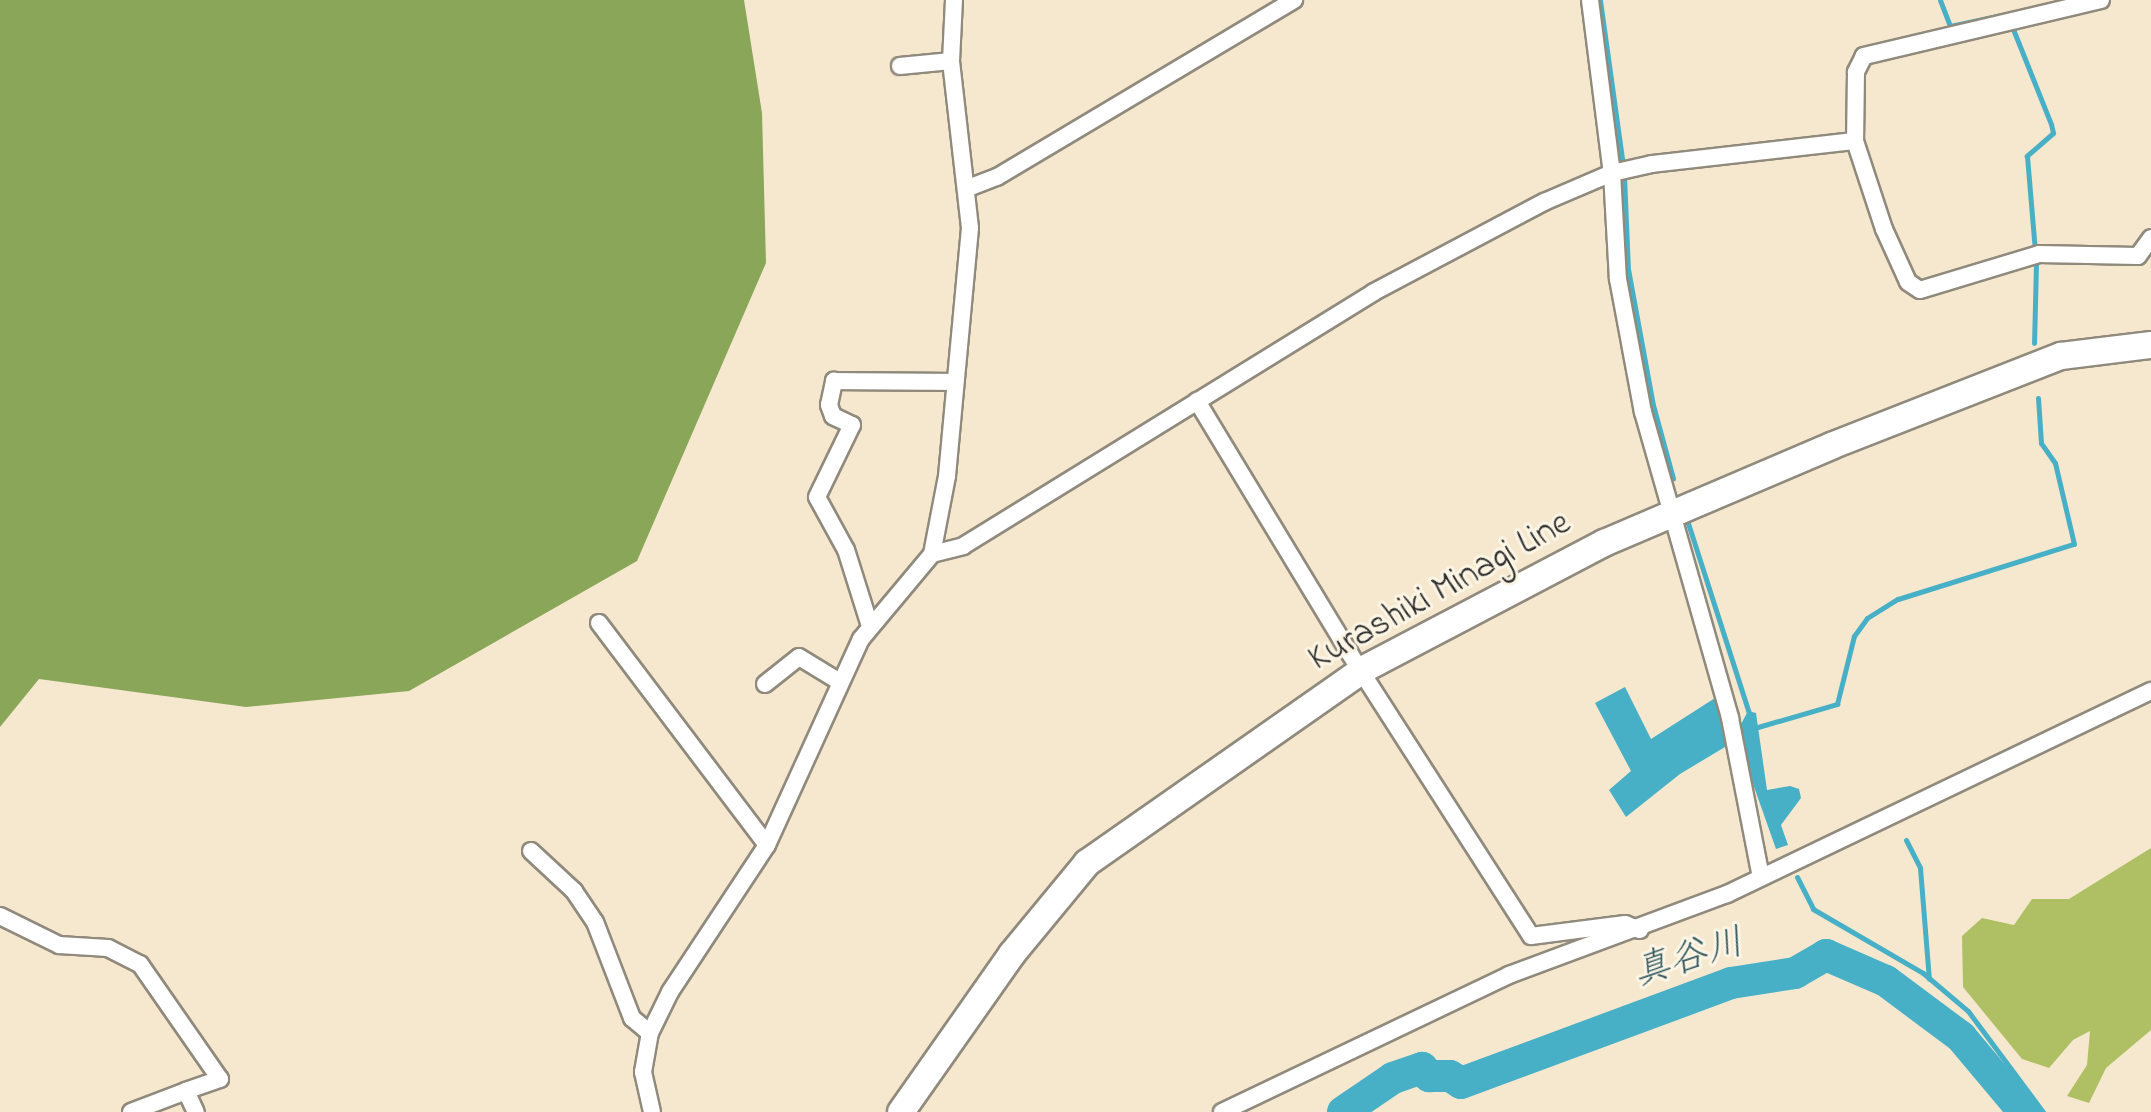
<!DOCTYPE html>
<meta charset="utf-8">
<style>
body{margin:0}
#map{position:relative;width:2151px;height:1112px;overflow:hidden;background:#f6e8cf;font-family:"Indie Flower","Klee One",sans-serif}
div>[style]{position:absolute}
.green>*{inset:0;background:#aec063}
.forest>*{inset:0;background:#8aa659}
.water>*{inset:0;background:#47b0c6}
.stream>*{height:5px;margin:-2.5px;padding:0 2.5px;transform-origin:2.5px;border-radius:2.5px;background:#47b0c6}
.river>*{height:32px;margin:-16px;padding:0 16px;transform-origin:16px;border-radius:16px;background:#47b0c6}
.roads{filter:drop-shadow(2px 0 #908a7d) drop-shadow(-2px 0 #908a7d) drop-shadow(0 2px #908a7d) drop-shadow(0 -2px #908a7d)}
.minor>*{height:16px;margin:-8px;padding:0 8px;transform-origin:8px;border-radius:8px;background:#fff}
.primary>*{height:26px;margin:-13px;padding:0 13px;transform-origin:13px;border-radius:13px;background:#fff}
span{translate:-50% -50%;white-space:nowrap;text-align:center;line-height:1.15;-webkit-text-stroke:6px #fcf5e5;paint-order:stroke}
.street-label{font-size:36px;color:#2b2b2b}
.water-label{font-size:38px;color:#355a61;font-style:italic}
</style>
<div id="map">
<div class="green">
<i style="clip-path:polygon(2151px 848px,2151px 1030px,2106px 1068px,2089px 1103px,2067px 1096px,2087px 1065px,2090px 1031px,2073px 1040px,2049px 1068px,2022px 1059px,1963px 987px,1962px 936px,1982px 918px,2014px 925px,2032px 899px,2069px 899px)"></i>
</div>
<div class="forest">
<i style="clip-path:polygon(0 0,744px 0,762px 113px,766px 263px,637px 561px,409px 691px,246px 707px,39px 679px,0 727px)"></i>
</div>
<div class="water">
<i style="clip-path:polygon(1625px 687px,1651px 739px,1715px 698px,1723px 730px,1740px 726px,1748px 711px,1756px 713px,1767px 790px,1790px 786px,1799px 789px,1801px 798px,1781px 825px,1788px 845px,1776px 849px,1752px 781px,1745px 744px,1725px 747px,1680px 774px,1626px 817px,1609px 790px,1631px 771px,1595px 703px)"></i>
</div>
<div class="stream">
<i style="left:1600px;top:0;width:167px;rotate:82.1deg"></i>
<i style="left:1940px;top:0;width:28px;rotate:69deg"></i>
<i style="left:1950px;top:26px;width:58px;rotate:-11.9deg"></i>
<i style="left:2007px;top:14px;width:118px;rotate:68.2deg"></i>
<i style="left:2051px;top:124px;width:9px;rotate:77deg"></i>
<i style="left:2053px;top:133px;width:35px;rotate:139deg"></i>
<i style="left:2027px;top:156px;width:107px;rotate:85.2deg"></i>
<i style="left:2036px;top:263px;width:80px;rotate:91.4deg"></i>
<i style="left:1624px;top:175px;width:94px;rotate:87.6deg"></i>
<i style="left:1628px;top:269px;width:138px;rotate:79.6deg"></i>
<i style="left:1653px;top:405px;width:76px;rotate:74.7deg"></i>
<i style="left:1687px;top:520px;width:206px;rotate:72.2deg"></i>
<i style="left:1751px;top:729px;width:90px;rotate:-16.2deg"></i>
<i style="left:1837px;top:704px;width:70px;rotate:-76deg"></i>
<i style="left:1854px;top:636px;width:22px;rotate:-54deg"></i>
<i style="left:1867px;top:618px;width:36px;rotate:-32deg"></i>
<i style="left:1898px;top:599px;width:184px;rotate:-17.4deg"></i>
<i style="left:2074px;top:544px;width:83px;rotate:-103.2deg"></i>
<i style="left:2055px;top:463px;width:24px;rotate:-125deg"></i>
<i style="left:2041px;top:443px;width:45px;rotate:-93.8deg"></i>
<i style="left:1906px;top:840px;width:31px;rotate:63deg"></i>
<i style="left:1920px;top:868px;width:111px;rotate:85.4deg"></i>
<i style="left:1797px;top:877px;width:36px;rotate:63deg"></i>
<i style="left:1813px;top:909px;width:127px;rotate:30.2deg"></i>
<i style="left:1923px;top:973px;width:59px;rotate:40.2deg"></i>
<i style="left:1968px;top:1011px;width:126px;rotate:53.4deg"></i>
</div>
<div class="river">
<i style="left:1343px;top:1112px;width:60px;rotate:-34.2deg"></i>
<i style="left:1393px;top:1078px;width:31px;rotate:-19deg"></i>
<i style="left:1422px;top:1068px;width:11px;rotate:49deg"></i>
<i style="left:1429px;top:1076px;width:21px"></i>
<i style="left:1450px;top:1076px;width:13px;rotate:32deg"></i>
<i style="left:1461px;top:1083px;width:288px;rotate:-20.3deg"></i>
<i style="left:1731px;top:983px;width:65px;rotate:-8.9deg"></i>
<i style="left:1795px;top:973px;width:36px;rotate:-30deg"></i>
<i style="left:1826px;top:955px;width:65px;rotate:23.4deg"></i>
<i style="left:1886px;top:981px;width:94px;rotate:36.7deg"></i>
<i style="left:1961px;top:1037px;width:98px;rotate:50deg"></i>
</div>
<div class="roads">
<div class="minor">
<i style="left:1590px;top:0;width:174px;rotate:82.8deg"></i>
<i style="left:1612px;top:173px;width:106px;rotate:86.8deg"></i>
<i style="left:1618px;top:279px;width:135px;rotate:79.4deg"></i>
<i style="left:1643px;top:412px;width:318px;rotate:74.1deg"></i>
<i style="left:1730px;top:718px;width:162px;rotate:79deg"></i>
<i style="left:2101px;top:0;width:244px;rotate:166.7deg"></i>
<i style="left:1864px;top:56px;width:18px;rotate:117deg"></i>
<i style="left:1856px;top:72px;width:69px;rotate:90.8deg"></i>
<i style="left:1855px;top:141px;width:93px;rotate:71.8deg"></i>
<i style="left:1884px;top:229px;width:58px;rotate:65.6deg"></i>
<i style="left:1908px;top:282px;width:14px;rotate:34deg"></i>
<i style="left:1920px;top:290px;width:124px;rotate:-16.8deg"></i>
<i style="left:2039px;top:254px;width:99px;rotate:1.2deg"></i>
<i style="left:2138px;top:256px;width:22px;rotate:-54deg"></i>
<i style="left:900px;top:66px;width:51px;rotate:-5.6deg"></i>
<i style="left:968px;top:188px;width:31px;rotate:-21deg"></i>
<i style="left:997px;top:177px;width:346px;rotate:-30.8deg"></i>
<i style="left:1197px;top:401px;width:296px;rotate:58.8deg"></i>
<i style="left:1350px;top:654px;width:335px;rotate:57.3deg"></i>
<i style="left:1531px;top:936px;width:95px;rotate:-7.3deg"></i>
<i style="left:1625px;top:924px;width:16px;rotate:22deg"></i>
<i style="left:932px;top:554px;width:32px;rotate:-14deg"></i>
<i style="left:963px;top:546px;width:483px;rotate:-31.7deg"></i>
<i style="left:1374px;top:292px;width:192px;rotate:-27.9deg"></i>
<i style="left:1544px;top:202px;width:74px;rotate:-23.1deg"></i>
<i style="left:1612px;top:173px;width:41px;rotate:-12.7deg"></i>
<i style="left:1652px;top:164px;width:204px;rotate:-6.5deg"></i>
<i style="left:599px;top:623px;width:278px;rotate:52.9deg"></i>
<i style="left:870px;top:626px;width:80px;rotate:-107.5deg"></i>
<i style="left:846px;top:550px;width:60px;rotate:-118.7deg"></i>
<i style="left:817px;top:497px;width:80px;rotate:-64.1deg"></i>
<i style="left:852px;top:425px;width:21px;rotate:-155deg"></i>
<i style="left:833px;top:416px;width:12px;rotate:-110deg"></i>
<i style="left:829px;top:405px;width:25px;rotate:-78deg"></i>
<i style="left:834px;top:381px;width:119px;rotate:0.5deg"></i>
<i style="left:765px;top:684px;width:43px;rotate:-38.5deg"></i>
<i style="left:799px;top:657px;width:48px;rotate:31.4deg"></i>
<i style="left:531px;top:851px;width:59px;rotate:42.9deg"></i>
<i style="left:574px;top:891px;width:37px;rotate:56deg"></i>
<i style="left:595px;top:922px;width:103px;rotate:68.9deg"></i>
<i style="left:632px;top:1018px;width:23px;rotate:40deg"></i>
<i style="left:0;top:916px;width:66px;rotate:26.2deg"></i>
<i style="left:59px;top:945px;width:49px;rotate:3.5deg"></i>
<i style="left:108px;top:948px;width:36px;rotate:27deg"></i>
<i style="left:140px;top:964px;width:140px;rotate:55.2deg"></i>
<i style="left:220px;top:1079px;width:36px;rotate:161deg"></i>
<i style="left:186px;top:1091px;width:23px;rotate:65deg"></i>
<i style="left:131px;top:1112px;width:59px;rotate:-20.9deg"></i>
<i style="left:652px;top:1112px;width:41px;rotate:-102.7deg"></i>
<i style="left:643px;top:1072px;width:40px;rotate:-80deg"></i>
<i style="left:650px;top:1033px;width:46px;rotate:-64deg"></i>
<i style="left:670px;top:992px;width:176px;rotate:-56.6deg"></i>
<i style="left:767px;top:845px;width:226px;rotate:-65.5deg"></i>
<i style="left:861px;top:639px;width:111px;rotate:-50.1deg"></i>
<i style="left:932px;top:554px;width:79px;rotate:-79.1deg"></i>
<i style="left:947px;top:476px;width:249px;rotate:-84.7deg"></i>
<i style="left:970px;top:228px;width:168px;rotate:-96.5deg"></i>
<i style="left:951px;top:61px;width:61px;rotate:-87.2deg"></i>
<i style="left:1222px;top:1112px;width:318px;rotate:-25.5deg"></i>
<i style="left:1509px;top:975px;width:233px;rotate:-20.4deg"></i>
<i style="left:1727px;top:894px;width:470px;rotate:-25.6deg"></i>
</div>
<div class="primary">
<i style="left:901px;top:1112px;width:193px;rotate:-54.9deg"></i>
<i style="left:1012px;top:954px;width:118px;rotate:-50.5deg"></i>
<i style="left:1087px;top:863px;width:338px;rotate:-35deg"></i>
<i style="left:1364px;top:669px;width:271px;rotate:-27.7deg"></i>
<i style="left:1604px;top:543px;width:247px;rotate:-23.1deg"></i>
<i style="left:1831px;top:446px;width:247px;rotate:-21.4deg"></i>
<i style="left:2061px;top:356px;width:91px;rotate:-7deg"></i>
</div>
</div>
<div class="street-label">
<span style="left:1440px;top:592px;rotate:-29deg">Kurashiki Minagi Line</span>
</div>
<div class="water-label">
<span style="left:1689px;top:960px;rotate:-17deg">真谷川</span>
</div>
</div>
